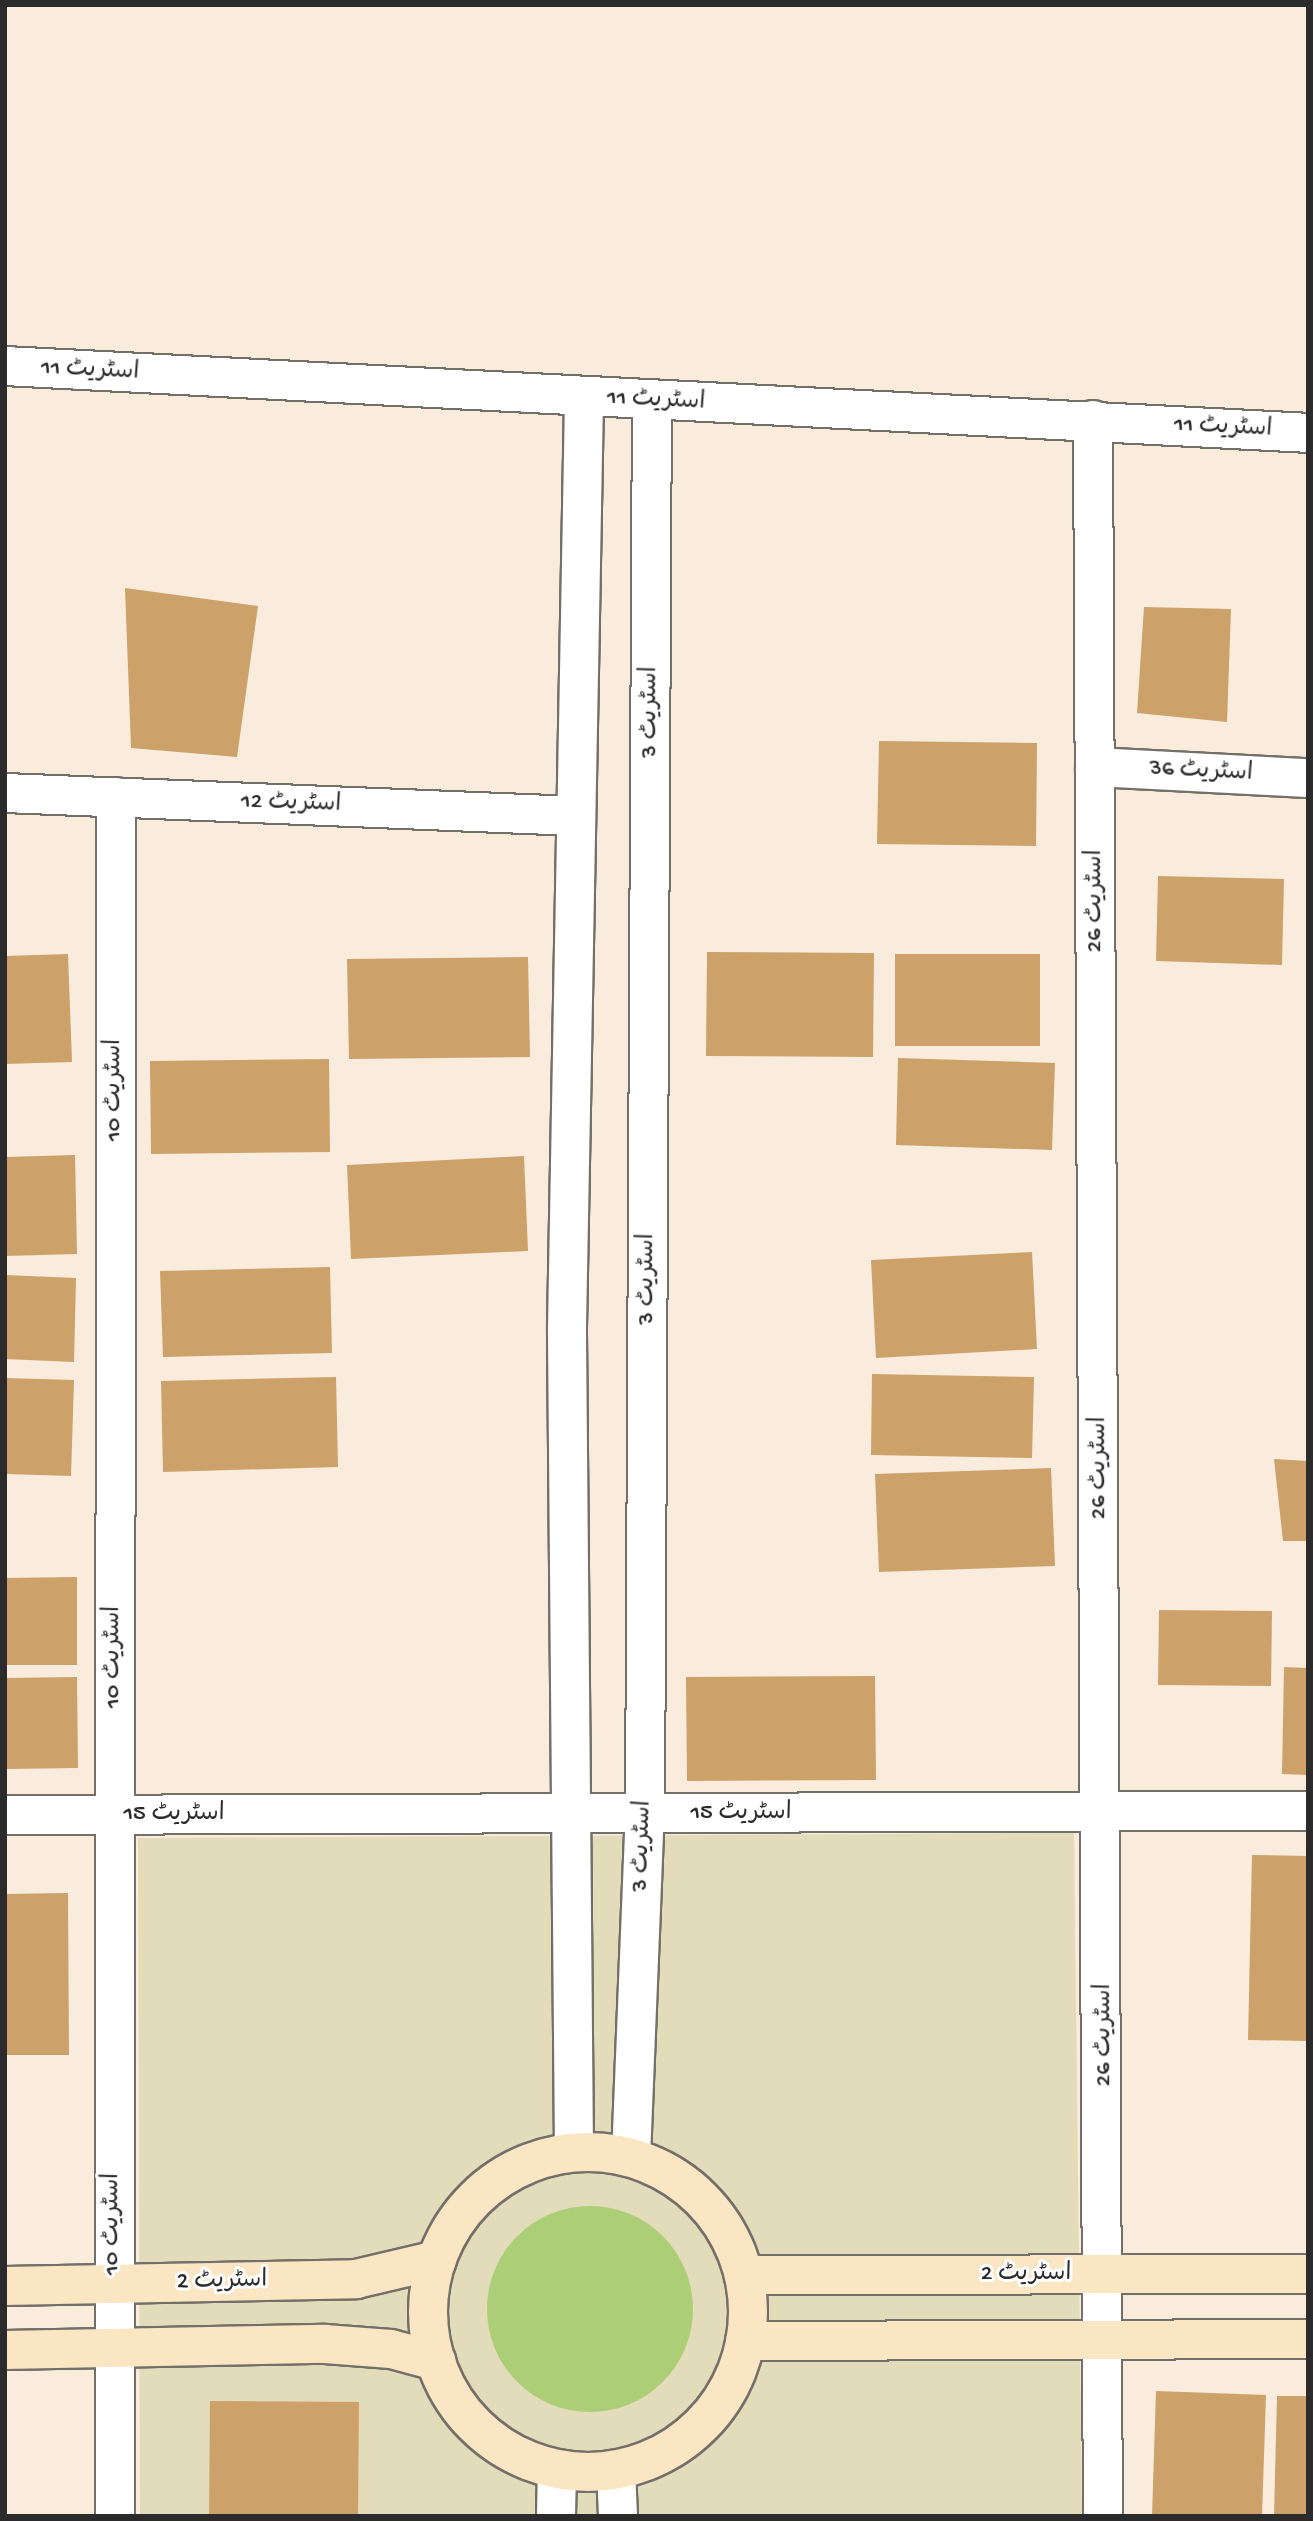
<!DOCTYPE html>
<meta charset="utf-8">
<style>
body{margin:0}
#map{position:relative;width:1313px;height:2521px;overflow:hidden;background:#f9ecdd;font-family:"Gochi Hand","Playpen Sans Arabic",sans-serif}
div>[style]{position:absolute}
.built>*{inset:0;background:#e2dcba}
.green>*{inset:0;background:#acce76}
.round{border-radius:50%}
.building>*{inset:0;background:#cca16a}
.roads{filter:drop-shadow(2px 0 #736f69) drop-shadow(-2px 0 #736f69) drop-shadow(0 2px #736f69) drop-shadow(0 -2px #736f69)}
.minor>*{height:38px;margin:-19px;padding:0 19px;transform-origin:19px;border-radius:19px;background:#fff}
.tertiary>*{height:38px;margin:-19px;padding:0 19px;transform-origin:19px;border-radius:19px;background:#fff}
.secondary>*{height:38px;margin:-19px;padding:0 19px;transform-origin:19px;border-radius:19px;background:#fbe6c4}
.secondary>.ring{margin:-19px;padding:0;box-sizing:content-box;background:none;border:38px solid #fbe6c4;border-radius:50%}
span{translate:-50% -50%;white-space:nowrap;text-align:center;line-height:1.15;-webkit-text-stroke:6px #fff;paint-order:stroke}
.street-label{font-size:24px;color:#2b2b2b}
.frame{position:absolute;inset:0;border:7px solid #2b2b2b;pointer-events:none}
</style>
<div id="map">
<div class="built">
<i style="clip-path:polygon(1074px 1833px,1082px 2516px,140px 2516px,138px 1838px)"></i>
</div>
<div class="green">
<i class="round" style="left:487px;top:2206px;width:206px;height:206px"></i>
</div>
<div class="building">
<i style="clip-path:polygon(125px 588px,258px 606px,237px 757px,131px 748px)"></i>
<i style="clip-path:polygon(1144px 607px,1231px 609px,1227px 722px,1137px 713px)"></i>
<i style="clip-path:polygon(879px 741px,1037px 743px,1036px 846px,877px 844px)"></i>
<i style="clip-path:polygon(1158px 876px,1284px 879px,1282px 965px,1156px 961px)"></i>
<i style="clip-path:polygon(707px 952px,874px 953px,873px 1057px,706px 1056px)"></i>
<i style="clip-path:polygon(68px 954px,72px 1062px,5px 1064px,5px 956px)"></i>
<i style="clip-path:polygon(895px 954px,1040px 954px,1040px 1046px,895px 1046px)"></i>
<i style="clip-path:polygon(528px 957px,530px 1057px,349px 1059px,347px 959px)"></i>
<i style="clip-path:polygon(898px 1058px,1055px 1063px,1052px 1150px,896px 1145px)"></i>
<i style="clip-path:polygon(329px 1059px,330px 1152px,151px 1154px,150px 1061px)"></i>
<i style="clip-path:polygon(75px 1155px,77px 1254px,5px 1256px,5px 1157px)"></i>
<i style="clip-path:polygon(524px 1156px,528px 1251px,351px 1259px,347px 1165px)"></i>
<i style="clip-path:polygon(1032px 1252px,1037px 1349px,876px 1358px,871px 1260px)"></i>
<i style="clip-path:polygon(330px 1267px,332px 1353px,163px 1357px,160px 1271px)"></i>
<i style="clip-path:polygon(5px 1275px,76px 1278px,74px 1362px,5px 1359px)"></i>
<i style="clip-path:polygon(872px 1374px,1034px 1377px,1032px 1458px,871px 1455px)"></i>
<i style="clip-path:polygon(336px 1377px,338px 1467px,163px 1472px,161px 1381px)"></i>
<i style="clip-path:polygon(5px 1378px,74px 1380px,71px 1476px,5px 1474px)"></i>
<i style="clip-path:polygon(1274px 1459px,1308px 1461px,1308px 1541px,1283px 1541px)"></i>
<i style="clip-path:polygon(1051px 1468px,1055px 1566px,879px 1572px,875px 1474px)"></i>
<i style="clip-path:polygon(77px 1577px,77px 1665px,5px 1665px,5px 1578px)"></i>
<i style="clip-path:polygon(1159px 1610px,1272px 1611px,1271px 1686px,1158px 1685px)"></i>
<i style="clip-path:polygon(1284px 1667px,1308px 1668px,1308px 1775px,1282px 1774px)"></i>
<i style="clip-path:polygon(875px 1676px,876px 1780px,687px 1781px,686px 1677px)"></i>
<i style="clip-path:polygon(77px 1677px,78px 1768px,5px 1769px,5px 1678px)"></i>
<i style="clip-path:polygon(1252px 1855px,1308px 1856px,1308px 2041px,1248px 2040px)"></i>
<i style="clip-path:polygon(68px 1893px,69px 2055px,5px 2055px,5px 1894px)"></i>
<i style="clip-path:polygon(1156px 2391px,1266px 2395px,1262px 2516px,1152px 2516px)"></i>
<i style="clip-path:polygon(1277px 2396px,1308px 2396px,1308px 2516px,1274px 2516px)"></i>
<i style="clip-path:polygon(210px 2401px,359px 2402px,358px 2516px,209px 2516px)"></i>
</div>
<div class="roads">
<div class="minor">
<i style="left:1093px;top:420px;width:2096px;rotate:89.73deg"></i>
<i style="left:1095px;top:767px;width:213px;rotate:3deg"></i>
<i style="left:5px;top:793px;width:571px;rotate:2.31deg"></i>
<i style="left:5px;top:1815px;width:1303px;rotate:-0.18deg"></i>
<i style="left:574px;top:2152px;width:825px;rotate:-90.49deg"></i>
<i style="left:567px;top:1327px;width:930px;rotate:-88.95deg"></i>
<i style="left:631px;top:2157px;width:342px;rotate:-87.7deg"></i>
<i style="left:645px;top:1815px;width:1414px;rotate:-89.72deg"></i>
<i style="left:616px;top:2470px;width:46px;rotate:87.5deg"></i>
<i style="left:115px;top:2516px;width:1719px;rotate:-89.97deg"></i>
<i style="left:556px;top:2516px;width:46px;rotate:-88.8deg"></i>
</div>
<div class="tertiary">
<i style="left:5px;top:366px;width:1305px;rotate:2.94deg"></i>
</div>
<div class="secondary">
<i class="ring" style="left:428px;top:2152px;width:282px;height:282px"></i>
<i style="left:744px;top:2275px;width:564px;rotate:-0.1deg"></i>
<i style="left:5px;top:2286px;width:351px;rotate:-1.1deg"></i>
<i style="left:356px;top:2279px;width:83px;rotate:-13.2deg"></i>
<i style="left:745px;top:2341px;width:563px;rotate:-0.2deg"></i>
<i style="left:5px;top:2350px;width:320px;rotate:-1.1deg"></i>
<i style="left:325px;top:2344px;width:66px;rotate:4.3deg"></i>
<i style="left:391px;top:2349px;width:47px;rotate:14.9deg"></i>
</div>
</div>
<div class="street-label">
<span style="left:90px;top:371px;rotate:3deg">اسٹریٹ 11</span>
<span style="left:656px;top:401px;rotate:3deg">اسٹریٹ 11</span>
<span style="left:1223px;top:428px;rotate:3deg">اسٹریٹ 11</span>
<span style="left:651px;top:712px;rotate:-90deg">اسٹریٹ 3</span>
<span style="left:1201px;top:772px;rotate:3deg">اسٹریٹ 36</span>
<span style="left:291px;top:804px;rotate:2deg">اسٹریٹ 12</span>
<span style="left:1096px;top:901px;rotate:-90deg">اسٹریٹ 26</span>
<span style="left:115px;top:1090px;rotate:-90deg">اسٹریٹ 10</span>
<span style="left:648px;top:1279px;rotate:-90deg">اسٹریٹ 3</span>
<span style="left:1100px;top:1468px;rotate:-90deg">اسٹریٹ 26</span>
<span style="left:114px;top:1657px;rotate:-90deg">اسٹریٹ 10</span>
<span style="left:741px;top:1814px">اسٹریٹ 15</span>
<span style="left:174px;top:1815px">اسٹریٹ 15</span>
<span style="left:643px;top:1846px;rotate:-88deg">اسٹریٹ 3</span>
<span style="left:1105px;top:2035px;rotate:-90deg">اسٹریٹ 26</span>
<span style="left:113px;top:2224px;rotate:-90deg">اسٹریٹ 10</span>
<span style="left:1026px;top:2275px">اسٹریٹ 2</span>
<span style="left:222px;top:2282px;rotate:-1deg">اسٹریٹ 2</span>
</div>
<div class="frame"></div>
</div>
